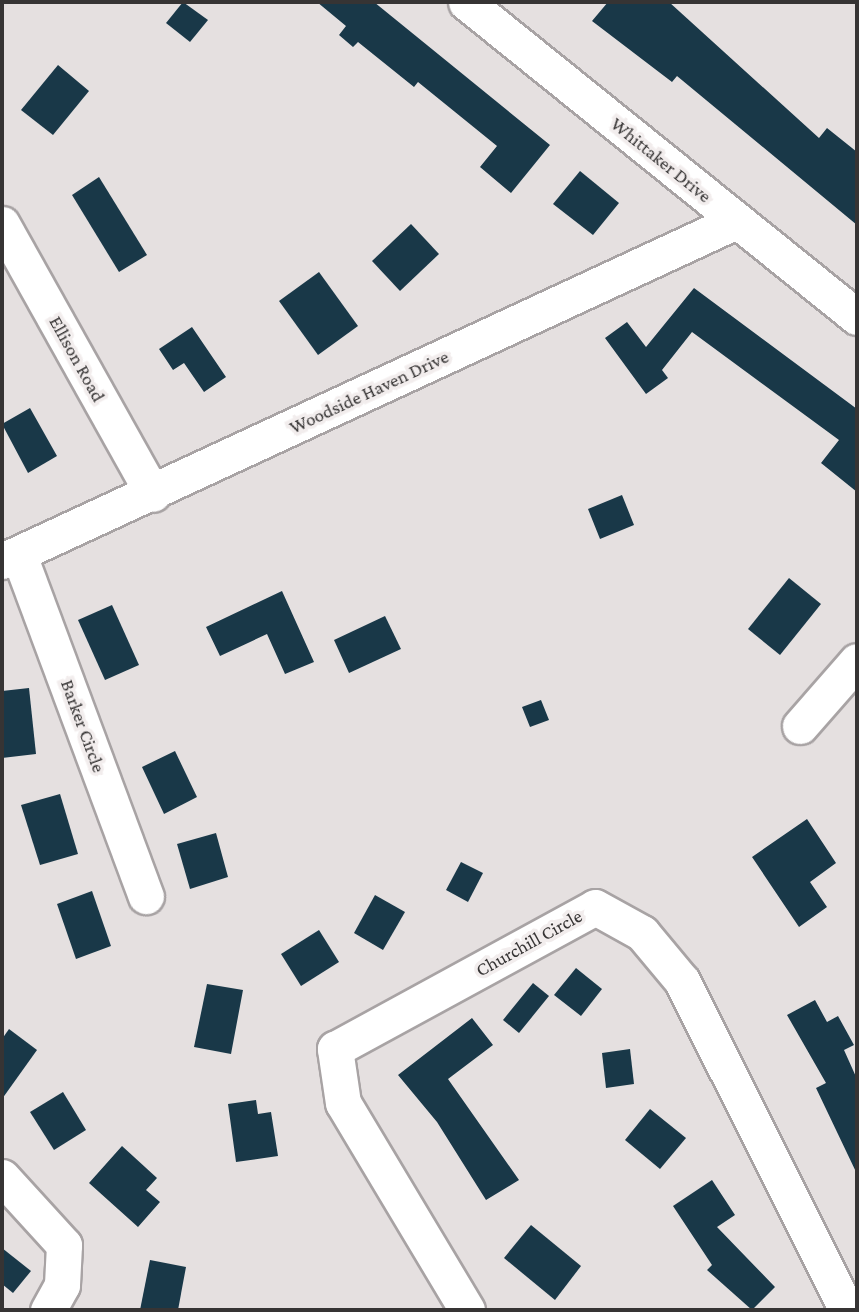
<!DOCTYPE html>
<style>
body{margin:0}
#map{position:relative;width:859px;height:1312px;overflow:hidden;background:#e5e0e0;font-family:"Crimson Pro",serif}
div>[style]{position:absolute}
.building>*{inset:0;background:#193848}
.roads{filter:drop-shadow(2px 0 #a8a3a4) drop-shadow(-2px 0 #a8a3a4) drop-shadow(0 2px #a8a3a4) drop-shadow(0 -2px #a8a3a4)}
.minor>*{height:35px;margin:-17.5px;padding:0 17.5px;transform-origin:17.5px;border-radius:17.5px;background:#fff}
span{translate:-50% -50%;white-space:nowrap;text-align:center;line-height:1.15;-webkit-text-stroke:7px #f2eded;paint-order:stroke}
.street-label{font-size:19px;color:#363434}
.frame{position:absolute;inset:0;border:4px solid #363434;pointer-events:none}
</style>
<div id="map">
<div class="building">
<i style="clip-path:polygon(183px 2px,208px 20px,190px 42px,166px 23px)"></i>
<i style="clip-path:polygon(317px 2px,374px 2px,550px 145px,511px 193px,480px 167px,497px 146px,418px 82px,414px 87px,358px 42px,353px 47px,339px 35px,346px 26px)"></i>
<i style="clip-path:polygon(608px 2px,669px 2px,819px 138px,827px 128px,857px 152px,857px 225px,677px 76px,672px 82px,592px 21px)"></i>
<i style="clip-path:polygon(58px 65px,89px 91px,53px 135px,21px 110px)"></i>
<i style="clip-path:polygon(580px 171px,619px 203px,593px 235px,553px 204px)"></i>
<i style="clip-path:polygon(99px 177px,147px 255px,119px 272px,72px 195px)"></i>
<i style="clip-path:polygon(411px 224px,439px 254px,400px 291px,372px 261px)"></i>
<i style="clip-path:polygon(319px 272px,358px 326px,318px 355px,279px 301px)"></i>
<i style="clip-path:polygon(694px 288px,857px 409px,857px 492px,821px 463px,839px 440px,692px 332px,662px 370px,668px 378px,646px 394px,605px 338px,627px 322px,646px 347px)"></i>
<i style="clip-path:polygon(192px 327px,226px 377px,204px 392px,184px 363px,173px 370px,159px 349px)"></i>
<i style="clip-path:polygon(30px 408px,57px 456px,28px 473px,2px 424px)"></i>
<i style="clip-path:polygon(622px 495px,634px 525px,600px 539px,588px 509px)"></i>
<i style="clip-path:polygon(789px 578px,821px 604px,780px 655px,748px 629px)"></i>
<i style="clip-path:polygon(282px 591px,314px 662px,285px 674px,267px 634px,220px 656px,206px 627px)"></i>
<i style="clip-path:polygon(112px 605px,139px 665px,105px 680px,78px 620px)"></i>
<i style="clip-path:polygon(385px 616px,401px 649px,349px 673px,334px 640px)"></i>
<i style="clip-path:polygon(29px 688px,36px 754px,2px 758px,2px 691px)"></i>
<i style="clip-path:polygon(541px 700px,549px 720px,530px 727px,522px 707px)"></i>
<i style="clip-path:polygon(175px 751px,197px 797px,164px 814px,142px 767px)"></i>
<i style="clip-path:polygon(60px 794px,78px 854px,40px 865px,21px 805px)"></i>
<i style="clip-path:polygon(807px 819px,836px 863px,810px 882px,827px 907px,799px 927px,752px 857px)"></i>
<i style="clip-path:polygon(216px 833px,228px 877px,190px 889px,177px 844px)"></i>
<i style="clip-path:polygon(461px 862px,483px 873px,468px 902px,446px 890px)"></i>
<i style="clip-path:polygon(92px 891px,111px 946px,76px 959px,57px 904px)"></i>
<i style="clip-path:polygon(375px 895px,405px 912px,383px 950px,354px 933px)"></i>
<i style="clip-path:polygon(319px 930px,339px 962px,301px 986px,281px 954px)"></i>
<i style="clip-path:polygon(576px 968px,602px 989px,581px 1016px,554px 995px)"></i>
<i style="clip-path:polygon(533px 983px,549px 996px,519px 1033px,503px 1020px)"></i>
<i style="clip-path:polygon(207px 984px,243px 990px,231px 1054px,194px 1047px)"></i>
<i style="clip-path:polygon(815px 1000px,827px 1022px,838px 1016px,854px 1045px,844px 1050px,857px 1079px,857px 1174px,816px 1088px,826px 1083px,787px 1015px)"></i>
<i style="clip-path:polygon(472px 1018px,493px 1045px,448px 1079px,519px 1180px,486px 1200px,437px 1122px,398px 1075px)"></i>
<i style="clip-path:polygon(9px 1029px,37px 1050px,2px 1099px,2px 1039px)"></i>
<i style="clip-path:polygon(630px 1049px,634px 1084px,606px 1088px,602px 1053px)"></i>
<i style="clip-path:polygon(63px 1092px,86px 1130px,54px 1150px,30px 1112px)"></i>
<i style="clip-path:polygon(256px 1100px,258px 1114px,271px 1112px,278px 1156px,236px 1162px,228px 1104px)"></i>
<i style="clip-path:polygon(650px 1109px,686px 1138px,660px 1169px,625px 1140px)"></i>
<i style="clip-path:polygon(122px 1146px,157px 1178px,146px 1190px,160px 1202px,138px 1227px,89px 1183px)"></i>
<i style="clip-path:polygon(712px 1180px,735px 1215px,717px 1227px,775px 1287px,752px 1310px,707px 1270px,712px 1265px,673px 1206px)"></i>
<i style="clip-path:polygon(531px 1225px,581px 1266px,555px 1300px,504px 1258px)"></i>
<i style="clip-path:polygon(2px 1248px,31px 1271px,13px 1293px,2px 1284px)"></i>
<i style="clip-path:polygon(150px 1260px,186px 1267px,178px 1310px,140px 1310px)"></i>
</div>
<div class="roads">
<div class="minor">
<i style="left:466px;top:2px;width:502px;rotate:38.86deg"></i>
<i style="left:2px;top:224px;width:309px;rotate:60.8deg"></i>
<i style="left:19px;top:555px;width:364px;rotate:69.6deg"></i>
<i style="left:2px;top:561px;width:809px;rotate:-24.85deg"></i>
<i style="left:800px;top:726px;width:86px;rotate:-48.8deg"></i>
<i style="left:2px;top:1177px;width:92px;rotate:47.6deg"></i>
<i style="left:64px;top:1245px;width:40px;rotate:92.9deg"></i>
<i style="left:62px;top:1285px;width:29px;rotate:119deg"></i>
<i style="left:467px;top:1310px;width:241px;rotate:-120.9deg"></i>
<i style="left:343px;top:1103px;width:55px;rotate:-98.4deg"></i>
<i style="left:335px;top:1049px;width:296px;rotate:-28.6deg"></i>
<i style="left:595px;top:907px;width:54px;rotate:29deg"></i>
<i style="left:642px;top:933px;width:62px;rotate:50.2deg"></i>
<i style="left:682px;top:981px;width:368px;rotate:63.4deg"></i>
</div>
</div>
<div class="street-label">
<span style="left:661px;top:160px;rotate:39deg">Whittaker Drive</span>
<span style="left:77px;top:359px;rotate:61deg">Ellison Road</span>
<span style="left:369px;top:392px;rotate:-25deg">Woodside Haven Drive</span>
<span style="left:83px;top:726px;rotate:70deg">Barker Circle</span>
<span style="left:529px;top:943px;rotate:-29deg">Churchill Circle</span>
</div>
<div class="frame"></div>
</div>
